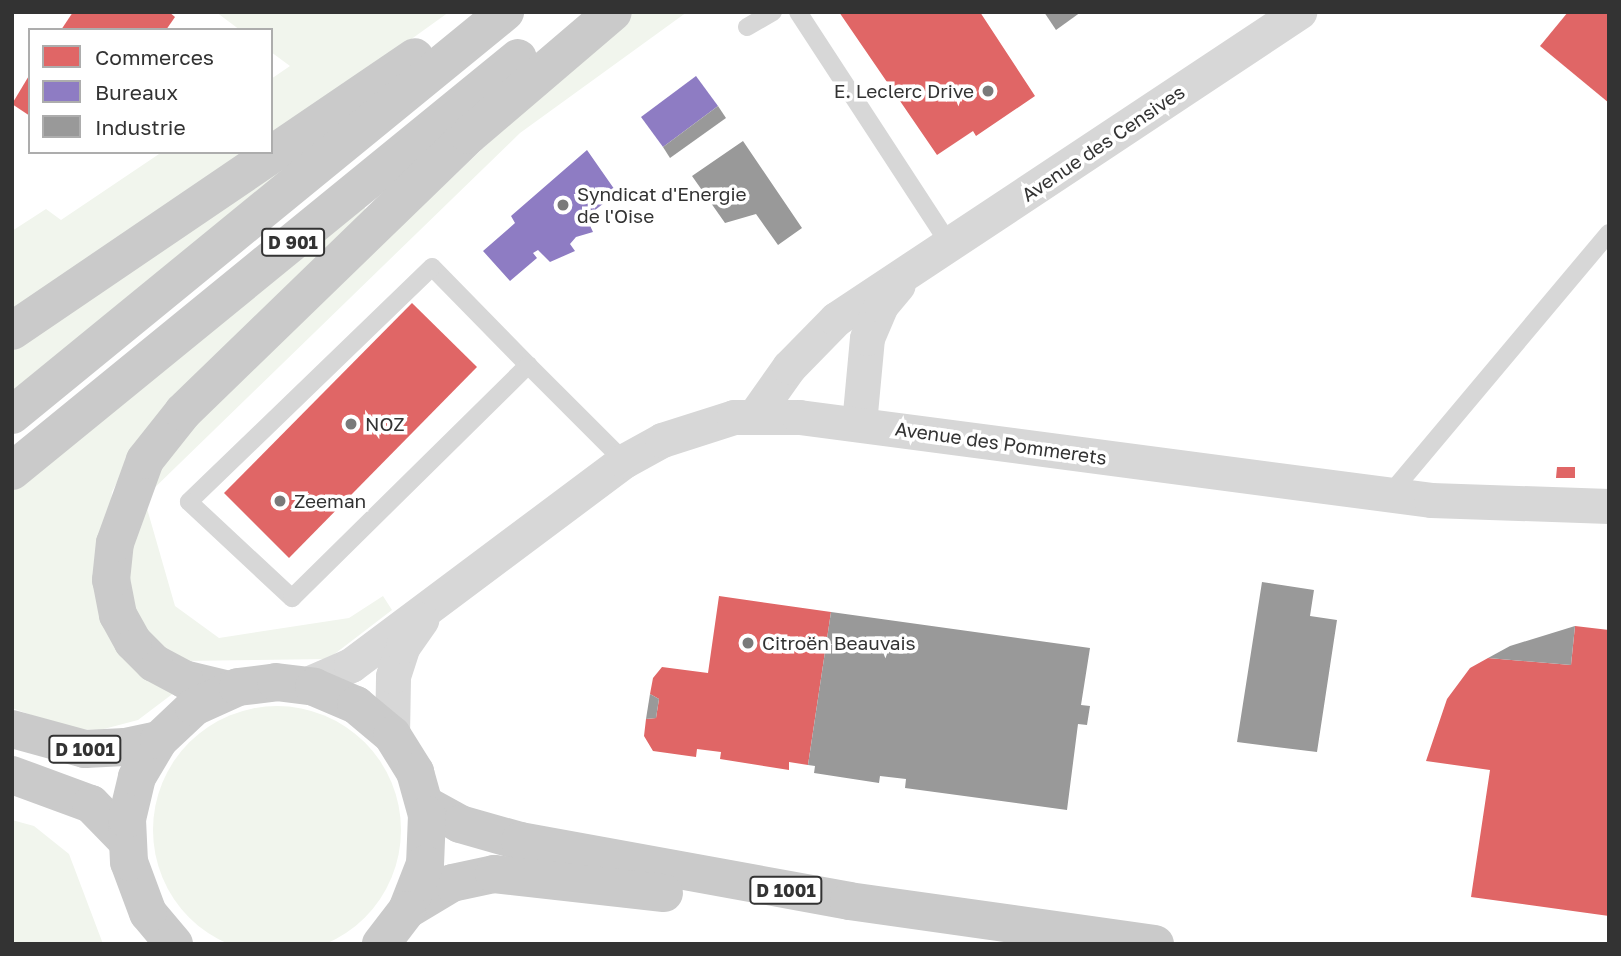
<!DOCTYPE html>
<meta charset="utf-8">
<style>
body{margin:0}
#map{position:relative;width:1621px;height:956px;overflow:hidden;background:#fff;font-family:"Golos Text",sans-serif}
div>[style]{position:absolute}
.green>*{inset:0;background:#f1f5ed}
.round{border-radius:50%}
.shops>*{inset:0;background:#e06666}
.offices>*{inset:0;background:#8e7cc3}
.industry>*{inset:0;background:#999}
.service>*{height:18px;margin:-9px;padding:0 9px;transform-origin:9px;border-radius:9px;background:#d7d7d7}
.minor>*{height:35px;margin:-17.5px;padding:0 17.5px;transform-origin:17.5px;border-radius:17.5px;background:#d7d7d7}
.primary>*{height:38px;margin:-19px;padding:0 19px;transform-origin:19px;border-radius:19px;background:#cacaca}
.dots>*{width:19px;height:19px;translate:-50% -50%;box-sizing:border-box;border:4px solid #fff;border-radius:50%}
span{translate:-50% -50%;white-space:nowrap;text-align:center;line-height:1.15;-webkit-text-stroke:7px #fff;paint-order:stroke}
.shield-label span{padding:2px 5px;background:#fff;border:2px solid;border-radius:5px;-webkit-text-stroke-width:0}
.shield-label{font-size:18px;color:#333;font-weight:700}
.poi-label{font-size:19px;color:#333}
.right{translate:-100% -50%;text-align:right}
.left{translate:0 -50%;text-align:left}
.street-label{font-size:19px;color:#333}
.frame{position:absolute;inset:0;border:14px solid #333;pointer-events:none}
.legend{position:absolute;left:28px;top:28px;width:245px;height:126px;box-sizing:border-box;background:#fff;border:2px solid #adadad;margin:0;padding:9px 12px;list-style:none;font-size:21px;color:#333}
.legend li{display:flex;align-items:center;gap:14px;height:35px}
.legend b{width:35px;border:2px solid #adadad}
</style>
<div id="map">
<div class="green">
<i style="clip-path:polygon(216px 12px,449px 12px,271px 140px,271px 79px,290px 66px,271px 52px,271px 30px,240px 30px)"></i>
<i style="clip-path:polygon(627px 12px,687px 12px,520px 133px,144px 498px,175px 606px,219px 638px,349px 618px,383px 596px,392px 610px,328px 659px,182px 661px,138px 630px,121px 566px,148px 465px)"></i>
<i style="clip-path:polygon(295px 151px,301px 159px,12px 394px,12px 341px)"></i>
<i style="clip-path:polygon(162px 152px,253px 152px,12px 316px,12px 231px,46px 209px,61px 220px)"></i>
<i style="clip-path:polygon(364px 206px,368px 214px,136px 445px,112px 492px,102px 587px,183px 686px,138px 720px,100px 730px,69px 729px,12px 708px,12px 490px)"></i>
<i class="round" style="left:153px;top:706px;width:248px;height:248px"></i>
<i style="clip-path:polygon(12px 820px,34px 826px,69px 854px,103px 944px,12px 944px)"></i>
</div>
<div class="shops">
<i style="clip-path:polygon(73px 12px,169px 12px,175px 17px,166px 30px,61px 30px)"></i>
<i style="clip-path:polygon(839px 12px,980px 12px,1035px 96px,976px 136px,973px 131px,937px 155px)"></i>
<i style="clip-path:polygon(1568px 12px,1609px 12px,1609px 103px,1540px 46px)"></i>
<i style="clip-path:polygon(30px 74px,30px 116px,12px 104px)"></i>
<i style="clip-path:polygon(412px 303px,477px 367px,289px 558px,224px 493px)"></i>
<i style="clip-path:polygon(1557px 467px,1575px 467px,1575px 478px,1556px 478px)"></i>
<i style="clip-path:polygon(719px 596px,831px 612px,808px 765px,789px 762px,789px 770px,720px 759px,721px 752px,697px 749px,696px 757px,653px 751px,644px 736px,646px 719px,656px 718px,659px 699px,650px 694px,653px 678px,662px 667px,708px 673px)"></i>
<i style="clip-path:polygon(1575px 626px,1609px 630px,1609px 916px,1471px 897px,1490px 770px,1426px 761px,1447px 699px,1470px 668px,1488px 658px,1571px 665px)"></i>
</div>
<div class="offices">
<i style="clip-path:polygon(696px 76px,718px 106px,663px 147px,641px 117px)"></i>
<i style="clip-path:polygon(587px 150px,617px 193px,586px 217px,593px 232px,576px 237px,570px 244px,575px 251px,550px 262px,538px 250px,533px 253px,537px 258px,510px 281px,483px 251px,515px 223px,511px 216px)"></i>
</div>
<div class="industry">
<i style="clip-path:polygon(1044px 12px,1081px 12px,1056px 30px)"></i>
<i style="clip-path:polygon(718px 106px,726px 118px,670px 158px,663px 147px)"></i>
<i style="clip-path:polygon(743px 141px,802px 228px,778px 245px,756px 214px,725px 223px,692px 176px)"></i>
<i style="clip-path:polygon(1262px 582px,1314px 590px,1310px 616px,1337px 620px,1317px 752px,1237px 742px)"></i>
<i style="clip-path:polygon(831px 612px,1090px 648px,1081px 705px,1090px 706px,1087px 725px,1078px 724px,1067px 810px,905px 788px,906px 779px,880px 776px,879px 783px,814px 773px,815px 766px,808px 765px)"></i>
<i style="clip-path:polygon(1575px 626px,1571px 665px,1488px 658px,1510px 646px)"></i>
<i style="clip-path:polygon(650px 694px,659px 699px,656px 718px,646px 719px)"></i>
</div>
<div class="service">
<i style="left:798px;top:12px;width:278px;rotate:56.9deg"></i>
<i style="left:747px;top:27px;width:30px;rotate:-30deg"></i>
<i style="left:528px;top:365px;width:137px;rotate:-134.4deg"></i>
<i style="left:432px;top:267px;width:338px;rotate:136deg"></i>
<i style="left:189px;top:502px;width:141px;rotate:43deg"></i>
<i style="left:292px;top:598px;width:332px;rotate:-44.6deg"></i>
<i style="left:528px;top:365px;width:136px;rotate:45deg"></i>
<i style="left:1389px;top:495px;width:342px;rotate:-50deg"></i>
</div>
<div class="minor">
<i style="left:755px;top:415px;width:59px;rotate:-54.7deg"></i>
<i style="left:789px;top:367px;width:67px;rotate:-45.6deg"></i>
<i style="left:836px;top:319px;width:556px;rotate:-33.55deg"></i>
<i style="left:859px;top:424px;width:86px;rotate:-84.7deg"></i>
<i style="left:867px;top:338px;width:36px;rotate:-67deg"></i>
<i style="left:881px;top:305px;width:26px;rotate:-50deg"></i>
<i style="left:305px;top:685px;width:50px;rotate:-23.5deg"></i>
<i style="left:351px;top:665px;width:341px;rotate:-36.8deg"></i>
<i style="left:624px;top:461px;width:43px;rotate:-28.9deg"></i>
<i style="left:662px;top:440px;width:76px;rotate:-17.7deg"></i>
<i style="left:734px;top:417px;width:65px"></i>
<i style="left:799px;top:417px;width:637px;rotate:7.48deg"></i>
<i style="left:1431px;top:500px;width:178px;rotate:1.9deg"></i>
<i style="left:392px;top:735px;width:59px;rotate:-89deg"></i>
<i style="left:393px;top:676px;width:32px;rotate:-72deg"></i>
<i style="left:403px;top:646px;width:32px;rotate:-55deg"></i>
</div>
<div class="primary">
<i style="left:12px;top:331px;width:487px;rotate:-34.2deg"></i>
<i style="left:12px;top:415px;width:637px;rotate:-39.26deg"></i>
<i style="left:12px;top:471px;width:653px;rotate:-39.22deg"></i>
<i style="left:229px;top:690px;width:46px;rotate:-166.3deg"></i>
<i style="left:184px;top:679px;width:34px;rotate:-152deg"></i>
<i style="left:154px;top:663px;width:30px;rotate:-135deg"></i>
<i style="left:133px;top:642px;width:31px;rotate:-119deg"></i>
<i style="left:118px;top:615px;width:36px;rotate:-101deg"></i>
<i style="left:111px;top:580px;width:37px;rotate:-84deg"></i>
<i style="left:115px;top:543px;width:88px;rotate:-70.1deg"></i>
<i style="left:145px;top:460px;width:61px;rotate:-51.6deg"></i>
<i style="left:183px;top:412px;width:398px;rotate:-44.1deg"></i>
<i style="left:469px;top:135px;width:189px;rotate:-40.5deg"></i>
<i style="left:12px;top:729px;width:76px;rotate:15.3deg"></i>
<i style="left:85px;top:749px;width:40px;rotate:-2.9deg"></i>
<i style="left:125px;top:747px;width:35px;rotate:-12deg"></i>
<i style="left:12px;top:775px;width:84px;rotate:20.2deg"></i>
<i style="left:91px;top:804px;width:52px;rotate:45.8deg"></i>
<i style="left:426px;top:805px;width:39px;rotate:29deg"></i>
<i style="left:460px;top:824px;width:62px;rotate:15.8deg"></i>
<i style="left:520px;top:841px;width:334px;rotate:10.3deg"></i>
<i style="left:849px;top:901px;width:309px;rotate:8deg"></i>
<i style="left:407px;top:910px;width:52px;rotate:-31deg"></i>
<i style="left:452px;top:883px;width:43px;rotate:-12.1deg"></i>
<i style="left:494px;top:874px;width:171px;rotate:6.4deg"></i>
<i style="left:174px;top:944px;width:40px;rotate:-130deg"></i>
<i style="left:148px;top:913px;width:54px;rotate:-110.4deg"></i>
<i style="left:129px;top:862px;width:43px;rotate:-92.7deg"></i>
<i style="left:127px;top:819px;width:43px;rotate:-76.6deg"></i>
<i style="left:137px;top:777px;width:43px;rotate:-59.3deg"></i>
<i style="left:159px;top:740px;width:48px;rotate:-43.3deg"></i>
<i style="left:194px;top:707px;width:48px;rotate:-24.4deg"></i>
<i style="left:238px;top:687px;width:38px;rotate:-7deg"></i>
<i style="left:276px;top:682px;width:38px;rotate:7deg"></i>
<i style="left:314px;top:687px;width:46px;rotate:23.2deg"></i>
<i style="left:356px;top:705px;width:47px;rotate:39.8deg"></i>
<i style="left:392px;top:735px;width:44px;rotate:58.1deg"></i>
<i style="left:415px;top:772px;width:45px;rotate:74.4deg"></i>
<i style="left:427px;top:815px;width:49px;rotate:92.3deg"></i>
<i style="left:425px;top:864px;width:49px;rotate:111.4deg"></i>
<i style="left:407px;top:910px;width:43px;rotate:127.4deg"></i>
</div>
<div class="dots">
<i style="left:988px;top:91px;background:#7a7a7a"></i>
<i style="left:563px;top:205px;background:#7a7a7a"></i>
<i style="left:351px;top:424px;background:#7a7a7a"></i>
<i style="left:280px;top:501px;background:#7a7a7a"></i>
<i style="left:748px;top:643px;background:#7a7a7a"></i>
</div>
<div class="shield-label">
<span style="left:293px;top:242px">D 901</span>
<span style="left:85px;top:749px">D 1001</span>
<span style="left:786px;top:890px">D 1001</span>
</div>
<div class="poi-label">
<span class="right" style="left:974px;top:91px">E. Leclerc Drive</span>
<span class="left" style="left:577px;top:205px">Syndicat d'Energie<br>de l'Oise</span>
<span class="left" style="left:365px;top:424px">NOZ</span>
<span class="left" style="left:294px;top:501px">Zeeman</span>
<span class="left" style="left:762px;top:643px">Citroën Beauvais</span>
</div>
<div class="street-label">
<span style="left:1103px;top:143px;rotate:-34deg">Avenue des Censives</span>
<span style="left:1001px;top:443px;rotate:8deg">Avenue des Pommerets</span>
</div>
<div class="frame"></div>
<ul class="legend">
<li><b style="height:19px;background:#e06666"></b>Commerces</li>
<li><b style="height:19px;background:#8e7cc3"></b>Bureaux</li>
<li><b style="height:19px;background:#999"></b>Industrie</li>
</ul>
</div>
